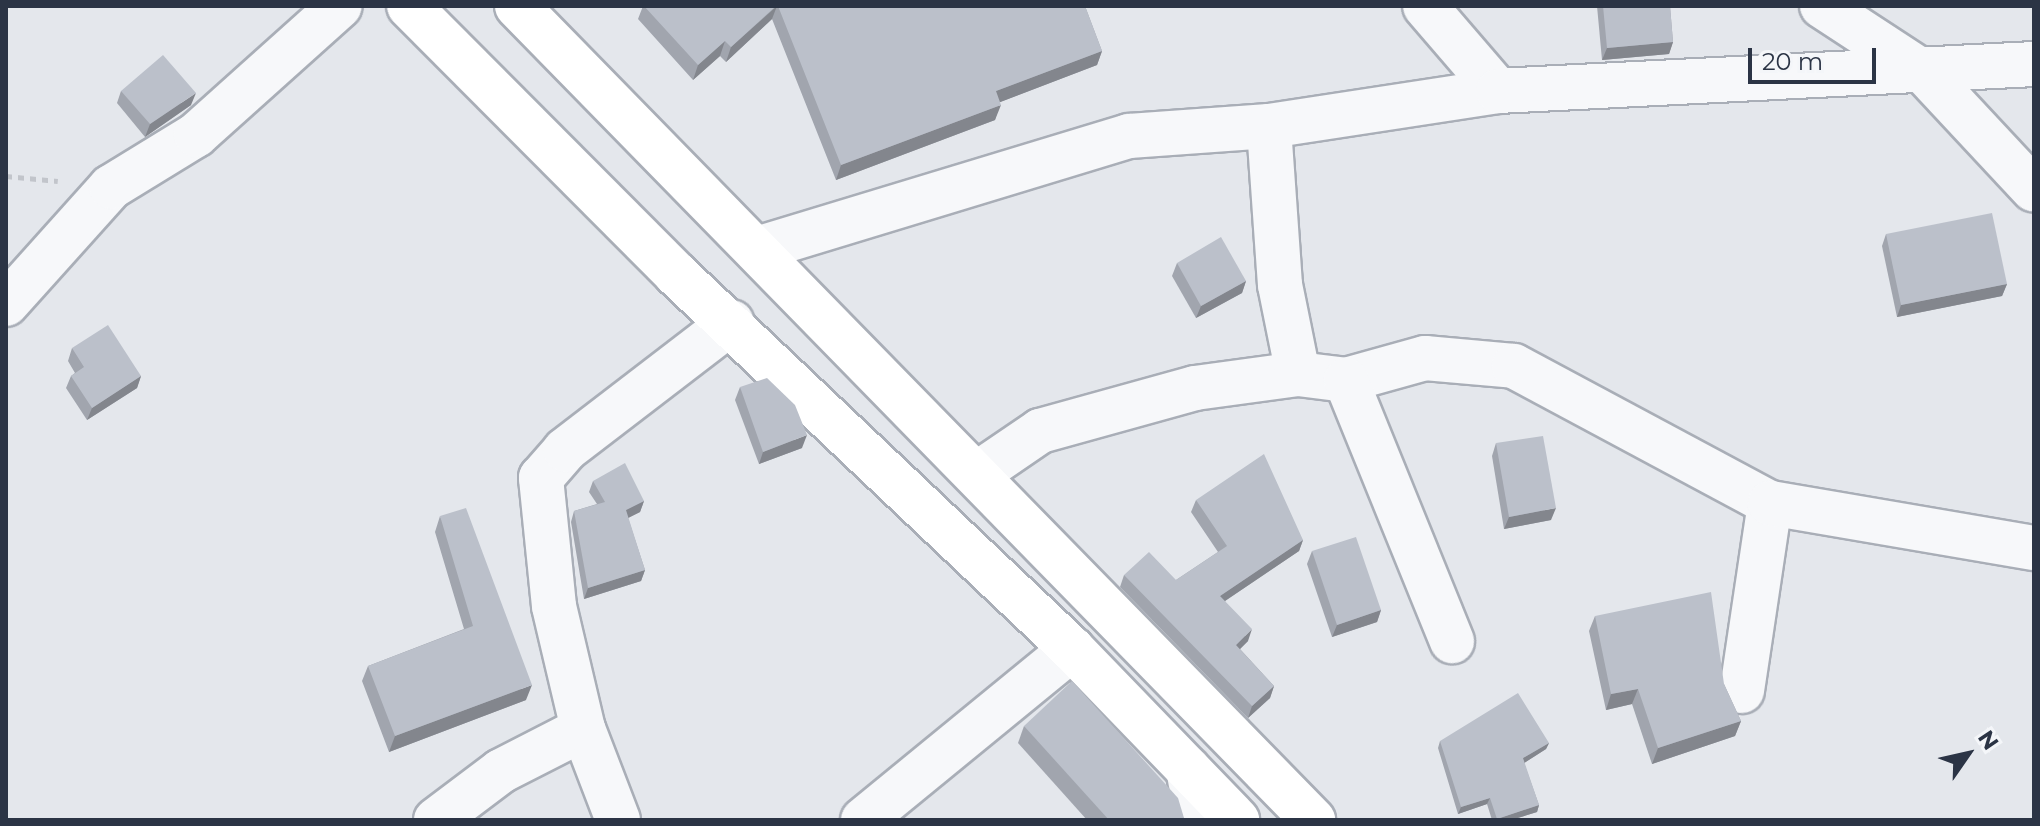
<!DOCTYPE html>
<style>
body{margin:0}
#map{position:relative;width:2040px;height:826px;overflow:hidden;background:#e4e7ec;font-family:Montserrat,sans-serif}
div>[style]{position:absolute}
.path>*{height:5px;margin-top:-2.5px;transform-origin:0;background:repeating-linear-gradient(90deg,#c2c5cb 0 6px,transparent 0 12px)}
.roads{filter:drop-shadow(2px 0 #a9aeb7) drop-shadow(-2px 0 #a9aeb7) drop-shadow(0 2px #a9aeb7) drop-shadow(0 -2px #a9aeb7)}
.minor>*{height:44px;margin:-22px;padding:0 22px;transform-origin:22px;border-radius:22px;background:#f7f8fa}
.major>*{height:44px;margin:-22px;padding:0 22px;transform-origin:22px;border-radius:22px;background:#fff}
.wall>*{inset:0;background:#a1a5ae}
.shaded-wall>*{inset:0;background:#83868d}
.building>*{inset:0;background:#bbc0ca}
span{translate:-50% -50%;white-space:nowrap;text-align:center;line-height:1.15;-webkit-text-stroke:6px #f4f6f9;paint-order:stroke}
.frame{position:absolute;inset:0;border:8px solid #2b3445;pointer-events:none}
.north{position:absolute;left:1928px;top:714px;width:80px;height:80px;-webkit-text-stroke:6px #f4f6f9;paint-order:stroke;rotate:56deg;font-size:22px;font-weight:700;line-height:32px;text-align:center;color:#2b3445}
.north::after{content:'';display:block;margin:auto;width:28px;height:36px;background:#2b3445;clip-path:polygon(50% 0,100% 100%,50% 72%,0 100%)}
.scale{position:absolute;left:1748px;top:48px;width:128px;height:36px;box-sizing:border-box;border:4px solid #2b3445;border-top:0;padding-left:10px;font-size:24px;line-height:28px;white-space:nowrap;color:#2b3445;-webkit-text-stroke:6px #f4f6f9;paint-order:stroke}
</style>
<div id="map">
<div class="path">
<i style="left:6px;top:176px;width:52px;rotate:5.5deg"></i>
</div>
<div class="roads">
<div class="minor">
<i style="left:1425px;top:6px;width:112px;rotate:49.3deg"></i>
<i style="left:1822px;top:6px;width:124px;rotate:33.2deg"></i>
<i style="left:1926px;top:74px;width:158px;rotate:47deg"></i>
<i style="left:757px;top:249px;width:389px;rotate:-16.9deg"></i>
<i style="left:1129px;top:136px;width:140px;rotate:-4.1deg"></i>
<i style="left:1269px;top:126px;width:232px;rotate:-8.7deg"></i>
<i style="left:1498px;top:91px;width:537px;rotate:-2.88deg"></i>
<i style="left:6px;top:304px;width:157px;rotate:-48.1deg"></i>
<i style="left:111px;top:187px;width:100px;rotate:-31.5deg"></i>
<i style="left:196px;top:135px;width:193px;rotate:-41.9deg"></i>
<i style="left:1298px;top:374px;width:48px;rotate:7.1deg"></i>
<i style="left:1346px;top:380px;width:82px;rotate:-15.6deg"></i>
<i style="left:1425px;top:358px;width:89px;rotate:5.1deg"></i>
<i style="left:1514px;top:366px;width:290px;rotate:28.2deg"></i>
<i style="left:1770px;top:503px;width:190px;rotate:98.5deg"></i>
<i style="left:1346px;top:380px;width:282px;rotate:67.9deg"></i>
<i style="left:980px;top:472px;width:73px;rotate:-34.3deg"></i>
<i style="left:1040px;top:431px;width:161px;rotate:-15.5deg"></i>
<i style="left:1195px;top:388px;width:104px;rotate:-7.7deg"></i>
<i style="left:1298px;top:374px;width:91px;rotate:-101.4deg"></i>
<i style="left:1280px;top:285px;width:159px;rotate:-94deg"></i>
<i style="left:1770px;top:503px;width:268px;rotate:9.7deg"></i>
<i style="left:1188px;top:769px;width:52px;rotate:78.9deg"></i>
<i style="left:436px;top:820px;width:81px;rotate:-37deg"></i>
<i style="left:501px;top:771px;width:92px;rotate:-27.1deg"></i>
<i style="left:618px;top:820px;width:97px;rotate:-111deg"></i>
<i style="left:583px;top:729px;width:126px;rotate:-103.3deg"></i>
<i style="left:554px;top:606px;width:129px;rotate:-95.8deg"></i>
<i style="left:541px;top:478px;width:37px;rotate:-49deg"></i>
<i style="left:565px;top:450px;width:210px;rotate:-37.5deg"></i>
<i style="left:863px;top:820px;width:270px;rotate:-39.3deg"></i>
</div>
<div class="major">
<i style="left:409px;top:6px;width:378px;rotate:45.1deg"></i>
<i style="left:676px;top:274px;width:545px;rotate:43.44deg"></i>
<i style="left:1072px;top:649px;width:238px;rotate:46deg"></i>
<i style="left:517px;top:6px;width:1139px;rotate:45.64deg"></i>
</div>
</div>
<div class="wall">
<i style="clip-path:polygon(643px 6px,1085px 6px,1102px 51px,1097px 65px,1000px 102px,995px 120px,836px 180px,772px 19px,726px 62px,720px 56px,693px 80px,638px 19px)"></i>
<i style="clip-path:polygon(1597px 6px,1670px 6px,1673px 42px,1669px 54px,1602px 60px)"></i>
<i style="clip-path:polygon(121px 91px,191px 105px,145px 137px,117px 103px)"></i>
<i style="clip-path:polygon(1886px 234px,2007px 284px,2002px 296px,1897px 317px,1882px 246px)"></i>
<i style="clip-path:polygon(1177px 263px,1246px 281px,1242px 293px,1196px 318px,1172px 276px)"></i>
<i style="clip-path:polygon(72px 348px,141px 376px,137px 388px,87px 420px,66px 388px,71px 376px,75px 373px,68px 361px)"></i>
<i style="clip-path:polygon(740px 387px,802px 448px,759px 464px,735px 400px)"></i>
<i style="clip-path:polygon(1496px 443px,1551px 520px,1504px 529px,1492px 456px)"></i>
<i style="clip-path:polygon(593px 481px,644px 501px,640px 512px,628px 518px,645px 570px,641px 581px,584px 599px,571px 522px,574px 511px,597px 504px,589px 492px)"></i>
<i style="clip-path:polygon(1196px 500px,1303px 540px,1299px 551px,1225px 601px,1248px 641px,1240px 649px,1274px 686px,1270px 698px,1248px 718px,1120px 587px,1124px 575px,1176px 580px,1218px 552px,1191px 512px)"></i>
<i style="clip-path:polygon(440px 516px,526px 700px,389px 752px,362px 681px,368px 666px,464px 629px,435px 532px)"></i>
<i style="clip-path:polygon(1312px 551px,1381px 610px,1377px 622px,1332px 637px,1307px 564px)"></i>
<i style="clip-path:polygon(1595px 616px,1724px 684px,1741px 721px,1735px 736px,1652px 764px,1632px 704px,1606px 710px,1589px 631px)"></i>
<i style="clip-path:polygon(1024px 726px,1184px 818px,1184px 820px,1087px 820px,1018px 743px)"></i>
<i style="clip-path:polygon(1440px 741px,1549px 743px,1546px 749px,1524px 763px,1539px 805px,1537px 812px,1511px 820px,1492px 820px,1487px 804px,1458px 814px,1438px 748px)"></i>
</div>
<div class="shaded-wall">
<i style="clip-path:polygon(777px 6px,772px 19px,726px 62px,731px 47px)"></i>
<i style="clip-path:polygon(725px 41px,720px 56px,693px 80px,698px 65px)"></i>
<i style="clip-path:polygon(1673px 42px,1669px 54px,1602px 60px,1607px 48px)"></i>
<i style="clip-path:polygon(1102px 51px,1097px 65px,990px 106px,996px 91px)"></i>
<i style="clip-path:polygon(196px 93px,191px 105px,145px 137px,150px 124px)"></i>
<i style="clip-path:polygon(1001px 105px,995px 120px,836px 180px,841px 165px)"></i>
<i style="clip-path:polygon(1246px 281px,1242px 293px,1196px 318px,1201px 306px)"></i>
<i style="clip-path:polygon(2007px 284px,2002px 296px,1897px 317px,1901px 305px)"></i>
<i style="clip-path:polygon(141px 376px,137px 388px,87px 420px,92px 408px)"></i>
<i style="clip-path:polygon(807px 435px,802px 448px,759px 464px,763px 452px)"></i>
<i style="clip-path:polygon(644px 501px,640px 512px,622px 521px,626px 510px)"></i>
<i style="clip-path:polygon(1556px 508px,1551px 520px,1504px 529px,1509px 517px)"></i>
<i style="clip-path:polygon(1303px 540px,1299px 551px,1216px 607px,1220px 596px)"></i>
<i style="clip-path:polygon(645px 570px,641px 581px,584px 599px,588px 588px)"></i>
<i style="clip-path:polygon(1381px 610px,1377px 622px,1332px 637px,1337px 625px)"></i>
<i style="clip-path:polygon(1252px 629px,1248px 641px,1232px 657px,1236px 645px)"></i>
<i style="clip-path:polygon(532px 685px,526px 700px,389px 752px,395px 736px)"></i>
<i style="clip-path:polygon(1274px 686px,1270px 698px,1248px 718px,1252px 706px)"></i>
<i style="clip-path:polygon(1638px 689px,1632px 704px,1606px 710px,1611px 694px)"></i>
<i style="clip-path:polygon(1741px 721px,1735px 736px,1652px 764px,1658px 748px)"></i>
<i style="clip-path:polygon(1549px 743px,1546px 749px,1521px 765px,1523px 758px)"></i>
<i style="clip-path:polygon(1490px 798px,1487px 804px,1458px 814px,1461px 807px)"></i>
<i style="clip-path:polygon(1539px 805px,1537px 812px,1511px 820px,1496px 820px,1497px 819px)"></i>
</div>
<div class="building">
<i style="clip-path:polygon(644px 6px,776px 6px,731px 47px,725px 41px,698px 65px)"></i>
<i style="clip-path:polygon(778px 6px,1085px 6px,1102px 51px,996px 91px,1001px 105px,841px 165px)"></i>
<i style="clip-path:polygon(1603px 6px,1670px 6px,1673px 42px,1607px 48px)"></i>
<i style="clip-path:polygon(163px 55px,196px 93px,150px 124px,121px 91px)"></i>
<i style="clip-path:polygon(1992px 213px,2007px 284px,1901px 305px,1886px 234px)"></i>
<i style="clip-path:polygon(1221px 237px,1246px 281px,1201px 306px,1177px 263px)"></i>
<i style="clip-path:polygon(108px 325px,141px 376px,92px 408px,71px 376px,84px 367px,72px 348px)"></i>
<i style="clip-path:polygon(767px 378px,795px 405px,807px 435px,763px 452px,740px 387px)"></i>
<i style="clip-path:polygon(1543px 436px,1556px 508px,1509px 517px,1496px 443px)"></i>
<i style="clip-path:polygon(1264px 454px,1303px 540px,1220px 596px,1252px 629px,1236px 645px,1274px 686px,1252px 706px,1124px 575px,1149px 552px,1176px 580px,1227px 546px,1196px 500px)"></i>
<i style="clip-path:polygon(625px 463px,644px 501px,626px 510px,645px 570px,588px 588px,574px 511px,605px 502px,593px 481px)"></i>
<i style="clip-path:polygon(466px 508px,532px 685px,395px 736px,368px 666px,473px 626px,440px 516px)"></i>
<i style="clip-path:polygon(1356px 537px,1381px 610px,1337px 625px,1312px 551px)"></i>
<i style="clip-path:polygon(1711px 592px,1724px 684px,1741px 721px,1658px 748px,1638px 689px,1611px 694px,1595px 616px)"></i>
<i style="clip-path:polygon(1072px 681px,1178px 798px,1184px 818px,1182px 820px,1109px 820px,1024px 726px)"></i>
<i style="clip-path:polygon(1518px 693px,1549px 743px,1523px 758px,1539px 805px,1497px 819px,1490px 798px,1461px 807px,1440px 741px)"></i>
</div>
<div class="frame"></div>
<div class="north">N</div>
<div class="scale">20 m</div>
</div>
